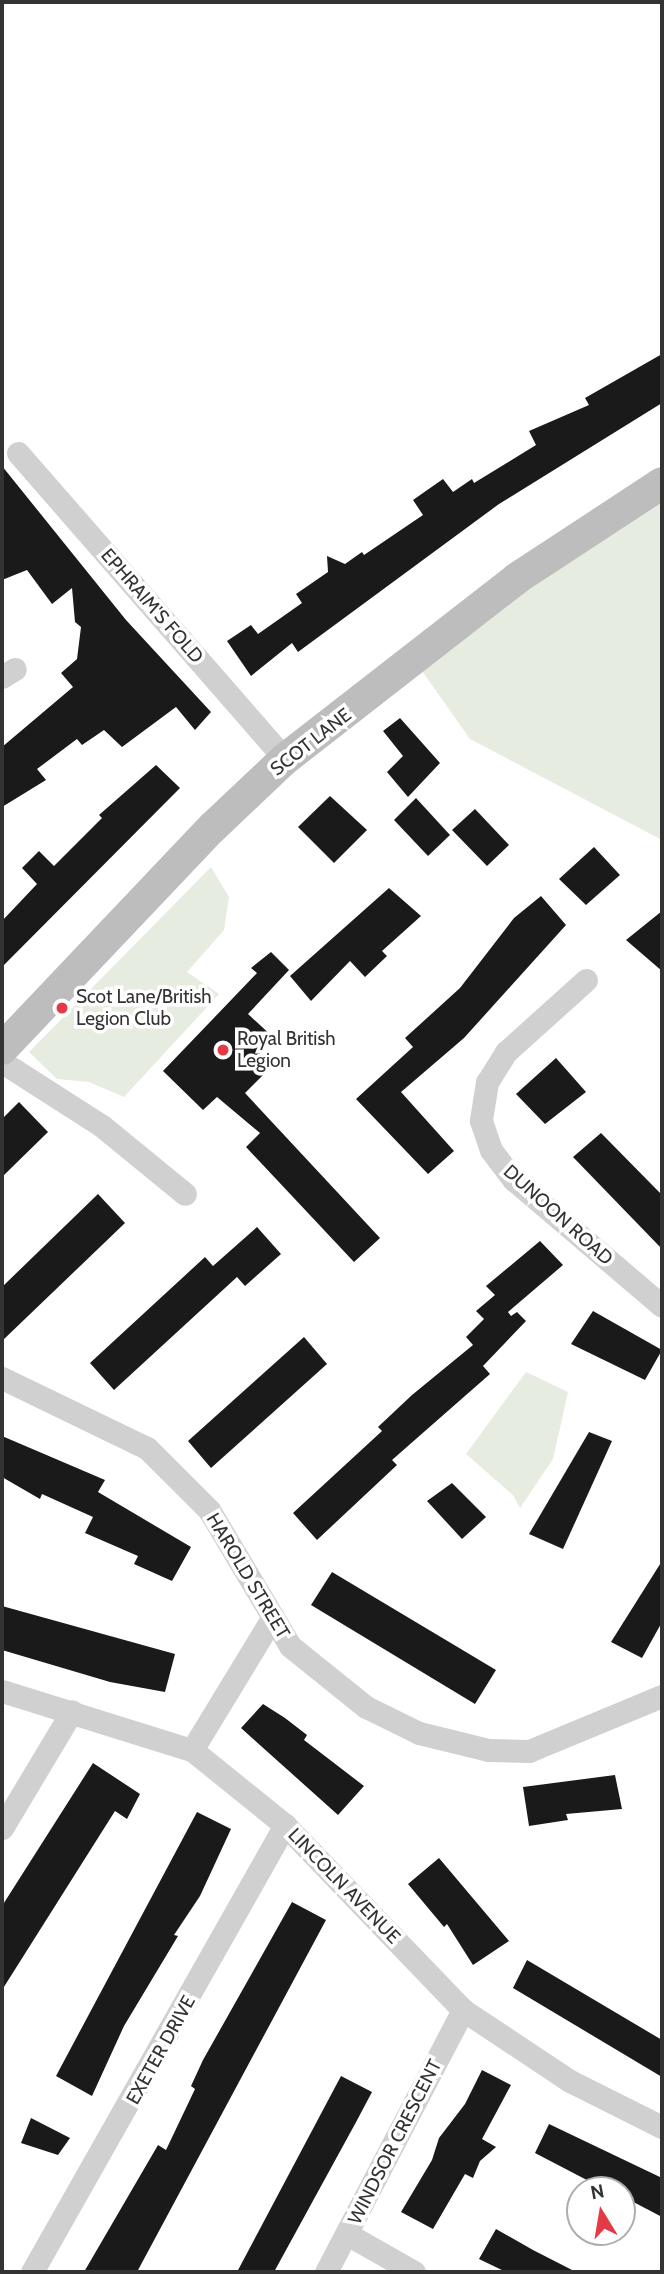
<!DOCTYPE html>
<style>
body{margin:0}
#map{position:relative;width:664px;height:2274px;overflow:hidden;background:#fff;font-family:Cabin,sans-serif}
div>[style]{position:absolute}
.green>*{inset:0;background:#e6ecdf}
.building>*{inset:0;background:#1a1a1a}
.minor>*{height:23px;margin:-11.5px;padding:0 11.5px;transform-origin:11.5px;border-radius:11.5px;background:#d0d0d0}
.secondary>*{height:32px;margin:-16px;padding:0 16px;transform-origin:16px;border-radius:16px;background:#bdbdbd}
.dots>*{width:19px;height:19px;translate:-50% -50%;box-sizing:border-box;border:4px solid #fff;border-radius:50%}
span{translate:-50% -50%;white-space:nowrap;text-align:center;line-height:1.15;-webkit-text-stroke:7px #fff;paint-order:stroke}
.street-label{font-size:19px;color:#333}
.poi-label{font-size:19px;color:#333}
.left{translate:0 -50%;text-align:left}
.frame{position:absolute;inset:0;border:4px solid #333;pointer-events:none}
.north{position:absolute;left:566px;top:2176px;width:70px;height:70px;box-sizing:border-box;background:#fff;border:2px solid #adadad;border-radius:50%;rotate:349deg;font-size:19px;font-weight:700;line-height:28px;text-align:center;color:#333}
.north::after{content:'';display:block;margin:auto;width:24px;height:32px;background:#e63946;clip-path:polygon(50% 0,100% 100%,50% 72%,0 100%)}
</style>
<div id="map">
<div class="green">
<i style="clip-path:polygon(662px 488px,662px 840px,470px 739px,415px 661px)"></i>
<i style="clip-path:polygon(211px 867px,229px 897px,224px 930px,187px 972px,219px 994px,124px 1097px,89px 1082px,57px 1079px,29px 1052px)"></i>
<i style="clip-path:polygon(526px 1372px,568px 1392px,553px 1459px,520px 1508px,513px 1495px,466px 1454px)"></i>
</div>
<div class="building">
<i style="clip-path:polygon(662px 354px,662px 403px,499px 504px,298px 652px,292px 643px,251px 676px,227px 641px,251px 625px,258px 634px,302px 603px,296px 594px,328px 572px,327px 556px,345px 564px,362px 552px,364px 555px,423px 515px,413px 500px,443px 479px,453px 492px,472px 479px,474px 483px,536px 445px,529px 431px,589px 405px,585px 398px)"></i>
<i style="clip-path:polygon(2px 466px,126px 620px,211px 712px,195px 730px,176px 707px,122px 747px,104px 730px,82px 745px,77px 739px,37px 769px,46px 780px,2px 807px,2px 747px,73px 687px,61px 673px,77px 659px,81px 627px,75px 622px,72px 588px,52px 604px,27px 570px,2px 580px)"></i>
<i style="clip-path:polygon(400px 718px,440px 763px,408px 797px,387px 772px,403px 756px,383px 731px)"></i>
<i style="clip-path:polygon(156px 765px,180px 788px,2px 967px,2px 921px,37px 884px,22px 868px,39px 851px,54px 866px,102px 818px,99px 815px)"></i>
<i style="clip-path:polygon(330px 796px,367px 830px,334px 863px,298px 827px)"></i>
<i style="clip-path:polygon(416px 798px,450px 835px,428px 856px,394px 820px)"></i>
<i style="clip-path:polygon(475px 809px,509px 845px,487px 866px,452px 830px)"></i>
<i style="clip-path:polygon(594px 847px,620px 875px,586px 905px,559px 879px)"></i>
<i style="clip-path:polygon(389px 888px,421px 916px,382px 951px,387px 956px,365px 977px,350px 961px,311px 1001px,290px 976px)"></i>
<i style="clip-path:polygon(541px 896px,566px 925px,464px 1038px,401px 1092px,454px 1151px,428px 1174px,356px 1099px,413px 1047px,405px 1038px,460px 988px,514px 918px)"></i>
<i style="clip-path:polygon(662px 911px,662px 971px,626px 940px)"></i>
<i style="clip-path:polygon(271px 952px,289px 970px,248px 1014px,274px 1038px,252px 1062px,264px 1074px,245px 1093px,380px 1238px,354px 1262px,246px 1147px,260px 1133px,217px 1097px,203px 1110px,163px 1071px,257px 973px,251px 968px)"></i>
<i style="clip-path:polygon(556px 1058px,586px 1092px,545px 1124px,516px 1094px)"></i>
<i style="clip-path:polygon(19px 1102px,48px 1132px,2px 1177px,2px 1119px)"></i>
<i style="clip-path:polygon(601px 1133px,662px 1195px,662px 1249px,573px 1157px)"></i>
<i style="clip-path:polygon(98px 1194px,125px 1223px,2px 1341px,2px 1287px)"></i>
<i style="clip-path:polygon(257px 1227px,281px 1254px,245px 1286px,237px 1277px,114px 1390px,90px 1363px,205px 1257px,213px 1266px)"></i>
<i style="clip-path:polygon(540px 1241px,563px 1265px,508px 1312px,511px 1316px,517px 1312px,526px 1321px,483px 1366px,490px 1374px,392px 1460px,397px 1465px,317px 1540px,293px 1513px,382px 1431px,378px 1427px,412px 1395px,473px 1345px,466px 1337px,484px 1319px,476px 1311px,495px 1295px,486px 1286px)"></i>
<i style="clip-path:polygon(593px 1311px,662px 1350px,645px 1380px,571px 1344px)"></i>
<i style="clip-path:polygon(304px 1337px,327px 1364px,211px 1468px,188px 1441px)"></i>
<i style="clip-path:polygon(589px 1432px,612px 1441px,563px 1549px,529px 1534px)"></i>
<i style="clip-path:polygon(2px 1436px,105px 1480px,98px 1492px,191px 1547px,172px 1581px,134px 1564px,138px 1556px,85px 1533px,93px 1517px,42px 1494px,40px 1499px,2px 1477px)"></i>
<i style="clip-path:polygon(452px 1483px,486px 1517px,462px 1539px,427px 1501px)"></i>
<i style="clip-path:polygon(662px 1561px,662px 1622px,642px 1658px,611px 1642px)"></i>
<i style="clip-path:polygon(332px 1572px,496px 1670px,475px 1704px,311px 1605px)"></i>
<i style="clip-path:polygon(2px 1606px,175px 1654px,165px 1692px,110px 1682px,2px 1650px)"></i>
<i style="clip-path:polygon(263px 1704px,285px 1718px,307px 1735px,304px 1740px,364px 1786px,338px 1815px,241px 1728px)"></i>
<i style="clip-path:polygon(93px 1763px,140px 1794px,127px 1819px,115px 1811px,2px 1990px,2px 1906px)"></i>
<i style="clip-path:polygon(615px 1775px,622px 1809px,566px 1814px,568px 1820px,529px 1826px,523px 1787px)"></i>
<i style="clip-path:polygon(197px 1812px,231px 1829px,200px 1896px,174px 1935px,178px 1936px,124px 2026px,92px 2096px,56px 2076px)"></i>
<i style="clip-path:polygon(439px 1858px,509px 1941px,473px 1965px,447px 1924px,444px 1927px,408px 1884px)"></i>
<i style="clip-path:polygon(292px 1902px,326px 1920px,137px 2272px,84px 2272px,158px 2145px,166px 2150px,195px 2089px,191px 2086px,203px 2060px)"></i>
<i style="clip-path:polygon(527px 1960px,662px 2040px,662px 2077px,513px 1988px)"></i>
<i style="clip-path:polygon(482px 2070px,511px 2085px,482px 2139px,496px 2147px,480px 2161px,473px 2178px,465px 2174px,433px 2229px,401px 2212px,432px 2160px,439px 2138px,465px 2104px)"></i>
<i style="clip-path:polygon(341px 2076px,372px 2092px,355px 2124px,274px 2272px,237px 2272px)"></i>
<i style="clip-path:polygon(31px 2118px,70px 2138px,58px 2155px,21px 2143px)"></i>
<i style="clip-path:polygon(549px 2124px,662px 2178px,662px 2217px,622px 2196px,622px 2190px,606px 2190px,535px 2153px)"></i>
<i style="clip-path:polygon(496px 2229px,533px 2250px,576px 2272px,506px 2272px,479px 2259px)"></i>
</div>
<div class="minor">
<i style="left:18px;top:453px;width:406px;rotate:48.9deg"></i>
<i style="left:2px;top:677px;width:15px;rotate:-32deg"></i>
<i style="left:586px;top:980px;width:108px;rotate:138deg"></i>
<i style="left:506px;top:1052px;width:36px;rotate:122deg"></i>
<i style="left:487px;top:1082px;width:39px;rotate:99deg"></i>
<i style="left:481px;top:1121px;width:31px;rotate:71deg"></i>
<i style="left:491px;top:1150px;width:38px;rotate:53deg"></i>
<i style="left:514px;top:1180px;width:194px;rotate:40.4deg"></i>
<i style="left:2px;top:1062px;width:119px;rotate:32.6deg"></i>
<i style="left:102px;top:1126px;width:107px;rotate:39.3deg"></i>
<i style="left:2px;top:1378px;width:161px;rotate:25.8deg"></i>
<i style="left:147px;top:1448px;width:88px;rotate:45deg"></i>
<i style="left:209px;top:1510px;width:158px;rotate:59.2deg"></i>
<i style="left:290px;top:1646px;width:97px;rotate:38.8deg"></i>
<i style="left:366px;top:1707px;width:59px;rotate:26.1deg"></i>
<i style="left:419px;top:1733px;width:71px;rotate:13.8deg"></i>
<i style="left:488px;top:1750px;width:41px;rotate:1.4deg"></i>
<i style="left:529px;top:1751px;width:144px;rotate:-22.5deg"></i>
<i style="left:2px;top:1691px;width:199px;rotate:17.3deg"></i>
<i style="left:192px;top:1750px;width:119px;rotate:38.9deg"></i>
<i style="left:285px;top:1825px;width:257px;rotate:46.1deg"></i>
<i style="left:463px;top:2010px;width:128px;rotate:33.6deg"></i>
<i style="left:570px;top:2081px;width:103px;rotate:26.6deg"></i>
<i style="left:192px;top:1750px;width:152px;rotate:-58.7deg"></i>
<i style="left:2px;top:1828px;width:136px;rotate:-59.1deg"></i>
<i style="left:347px;top:2234px;width:77px;rotate:29.6deg"></i>
<i style="left:32px;top:2272px;width:514px;rotate:-60.49deg"></i>
<i style="left:326px;top:2272px;width:296px;rotate:-62.4deg"></i>
</div>
<div class="secondary">
<i style="left:2px;top:1049px;width:306px;rotate:-46.5deg"></i>
<i style="left:213px;top:827px;width:99px;rotate:-43.4deg"></i>
<i style="left:285px;top:759px;width:293px;rotate:-37.9deg"></i>
<i style="left:516px;top:579px;width:175px;rotate:-33.3deg"></i>
</div>
<div class="dots">
<i style="left:62px;top:1008px;background:#e63946"></i>
<i style="left:223px;top:1050px;background:#e63946"></i>
</div>
<div class="street-label">
<span style="left:152px;top:606px;rotate:49deg">EPHRAIM'S FOLD</span>
<span style="left:311px;top:742px;rotate:-38deg">SCOT LANE</span>
<span style="left:558px;top:1215px;rotate:42deg">DUNOON ROAD</span>
<span style="left:248px;top:1576px;rotate:59deg">HAROLD STREET</span>
<span style="left:344px;top:1886px;rotate:46deg">LINCOLN AVENUE</span>
<span style="left:161px;top:2050px;rotate:-61deg">EXETER DRIVE</span>
<span style="left:395px;top:2142px;rotate:-63deg">WINDSOR CRESCENT</span>
</div>
<div class="poi-label">
<span class="left" style="left:76px;top:1008px">Scot Lane/British<br>Legion Club</span>
<span class="left" style="left:237px;top:1050px">Royal British<br>Legion</span>
</div>
<div class="frame"></div>
<div class="north">N</div>
</div>
